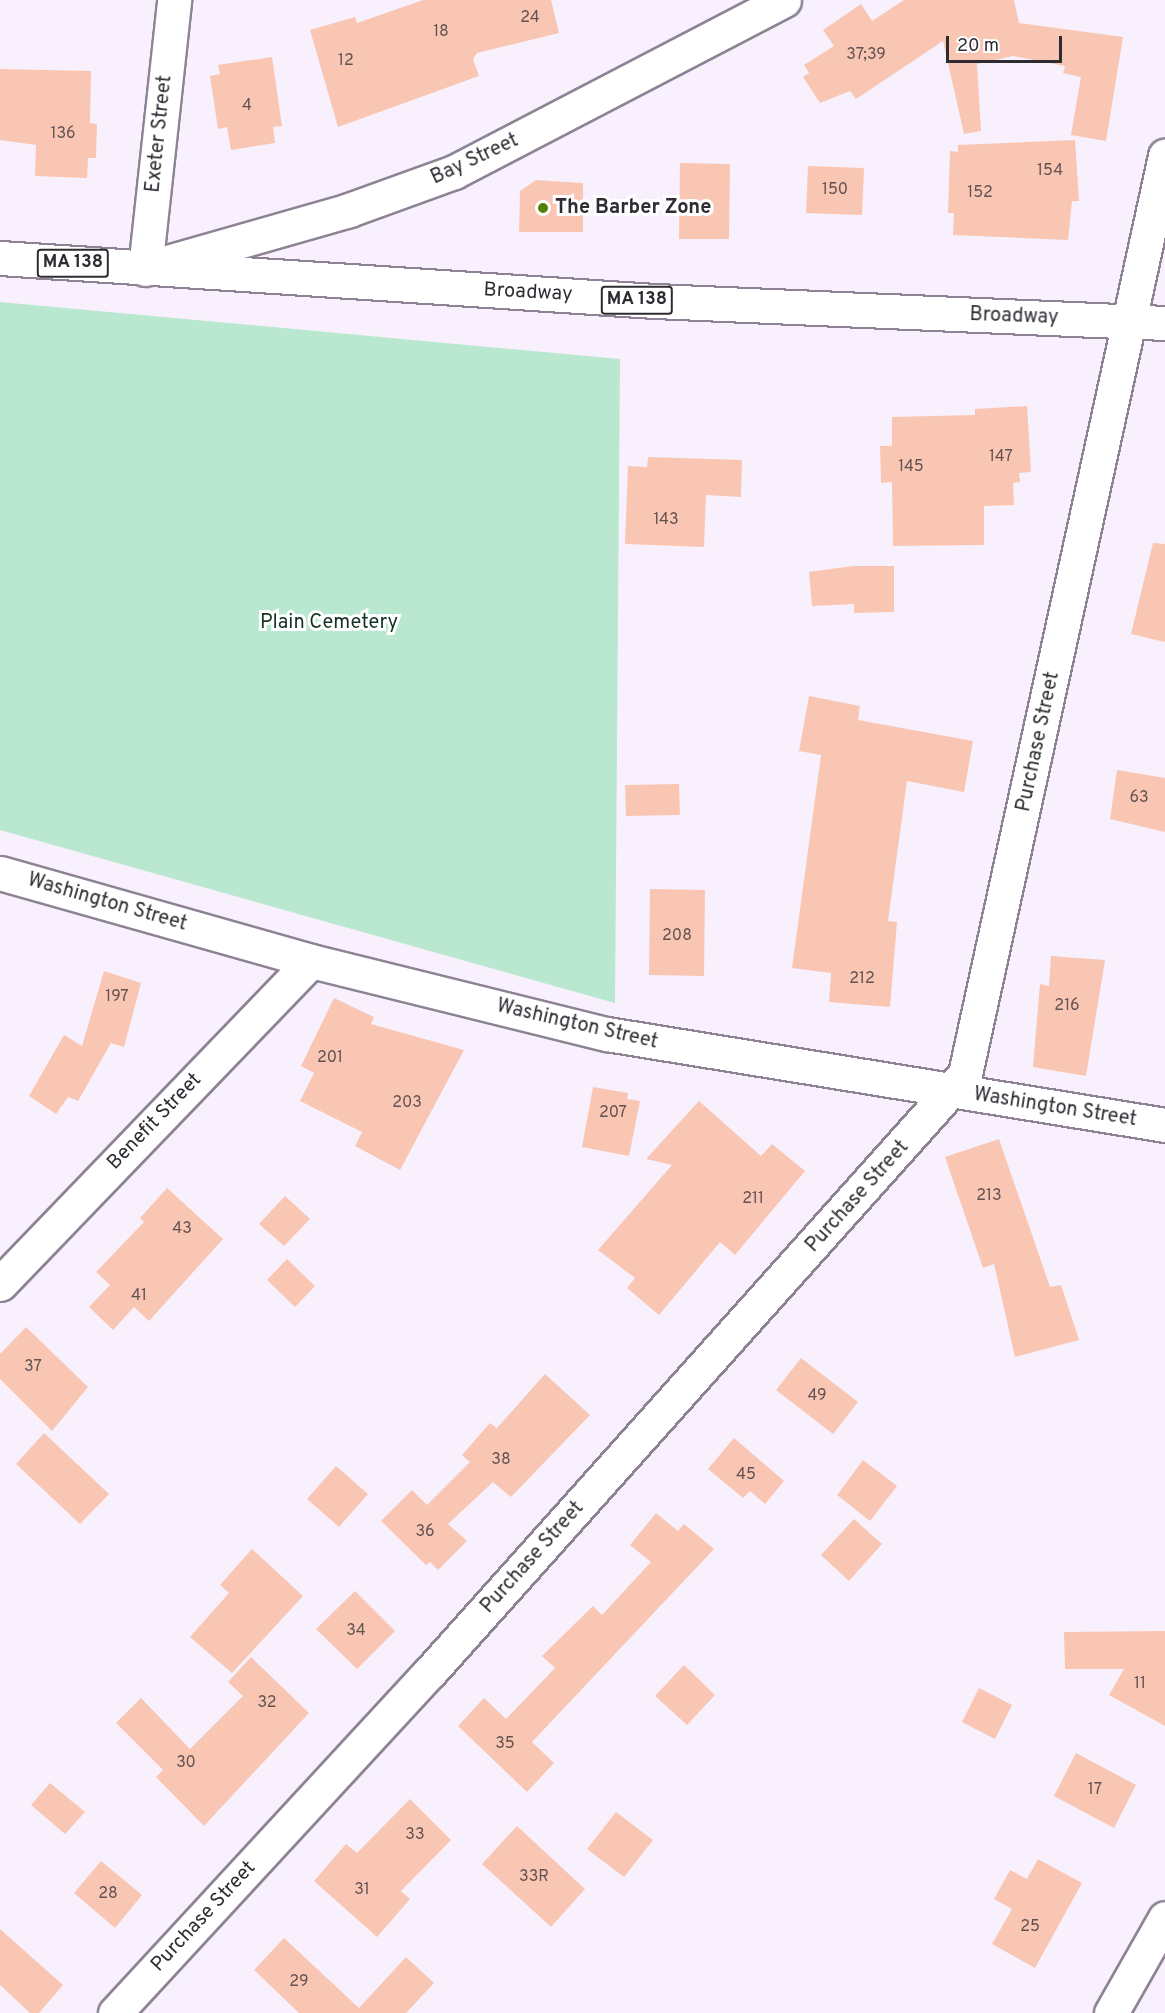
<!DOCTYPE html>
<style>
body{margin:0}
#map{position:relative;width:1165px;height:2013px;overflow:hidden;background:#f8f1fd;font-family:Overpass,sans-serif}
div>[style]{position:absolute}
.green>*{inset:0;background:#b9e7cf}
.building>*{inset:0;background:#f9c6b3}
.roads{filter:drop-shadow(2px 0 #8d8395) drop-shadow(-2px 0 #8d8395) drop-shadow(0 2px #8d8395) drop-shadow(0 -2px #8d8395)}
.minor>*{height:33px;margin:-16.5px;padding:0 16.5px;transform-origin:16.5px;border-radius:16.5px;background:#fff}
.tertiary>*{height:33px;margin:-16.5px;padding:0 16.5px;transform-origin:16.5px;border-radius:16.5px;background:#fff}
.secondary>*{height:33px;margin:-16.5px;padding:0 16.5px;transform-origin:16.5px;border-radius:16.5px;background:#fff}
.primary>*{height:33px;margin:-16.5px;padding:0 16.5px;transform-origin:16.5px;border-radius:16.5px;background:#fff}
.dots>*{width:16px;height:16px;translate:-50% -50%;box-sizing:border-box;border:3px solid #fff;border-radius:50%}
span{translate:-50% -50%;white-space:nowrap;text-align:center;line-height:1.15;-webkit-text-stroke:6px #fff;paint-order:stroke}
.number-label{font-size:16px;color:#625252}
.number-label span{-webkit-text-stroke-width:0}
.shield-label span{padding:2px 4px;background:#fff;border:2px solid;border-radius:4px;-webkit-text-stroke-width:0}
.shield-label{font-size:18px;color:#2f2b32;font-weight:700}
.street-label{font-size:20px;color:#2f2b32}
.poi-label{font-size:20px;color:#2f2b32;font-weight:700}
.left{translate:0 -50%;text-align:left}
.park-label{font-size:20px;color:#143224}
.scale{position:absolute;left:946px;top:36px;width:116px;height:27px;box-sizing:border-box;border:3px solid #2f2b32;border-top:0;padding-left:8px;font-size:18px;line-height:21px;white-space:nowrap;color:#2f2b32;-webkit-text-stroke:4px #fff;paint-order:stroke}
</style>
<div id="map">
<div class="green">
<i style="clip-path:polygon(0 302px,620px 359px,615px 1003px,0 830px)"></i>
</div>
<div class="building">
<i style="clip-path:polygon(423px 0,551px 0,559px 33px,477px 53px,473px 59px,479px 76px,338px 127px,310px 30px,355px 17px,357px 23px)"></i>
<i style="clip-path:polygon(904px 0,1014px 0,1019px 23px,1123px 37px,1106px 141px,1071px 135px,1081px 77px,1063px 73px,1065px 66px,1013px 56px,977px 64px,981px 131px,964px 134px,943px 41px,856px 99px,850px 91px,820px 103px,803px 77px,809px 73px,804px 65px,834px 46px,823px 30px,861px 4px,872px 21px)"></i>
<i style="clip-path:polygon(272px 57px,282px 126px,273px 127px,275px 143px,231px 150px,227px 127px,218px 129px,210px 76px,220px 74px,218px 65px)"></i>
<i style="clip-path:polygon(0 69px,91px 71px,90px 123px,97px 124px,96px 158px,88px 158px,87px 178px,35px 176px,36px 145px,0 140px)"></i>
<i style="clip-path:polygon(1075px 140px,1079px 201px,1072px 201px,1068px 240px,953px 235px,954px 213px,948px 213px,950px 151px,958px 152px,958px 145px)"></i>
<i style="clip-path:polygon(680px 163px,730px 164px,729px 239px,679px 239px)"></i>
<i style="clip-path:polygon(808px 166px,864px 168px,862px 215px,806px 213px)"></i>
<i style="clip-path:polygon(536px 180px,583px 183px,583px 232px,519px 232px,520px 191px)"></i>
<i style="clip-path:polygon(1027px 406px,1031px 472px,1019px 473px,1020px 482px,1013px 483px,1014px 505px,984px 506px,984px 545px,893px 546px,892px 482px,881px 483px,880px 446px,892px 446px,892px 417px,975px 415px,975px 409px)"></i>
<i style="clip-path:polygon(648px 457px,742px 460px,741px 497px,706px 495px,704px 547px,625px 544px,628px 466px,647px 467px)"></i>
<i style="clip-path:polygon(1153px 543px,1165px 544px,1165px 642px,1131px 634px)"></i>
<i style="clip-path:polygon(853px 566px,894px 566px,894px 612px,854px 613px,854px 604px,812px 606px,809px 572px)"></i>
<i style="clip-path:polygon(809px 696px,860px 706px,858px 720px,973px 741px,964px 792px,907px 781px,888px 921px,897px 922px,890px 1007px,829px 1002px,831px 973px,792px 968px,821px 755px,799px 751px)"></i>
<i style="clip-path:polygon(1117px 770px,1165px 778px,1165px 832px,1110px 819px)"></i>
<i style="clip-path:polygon(679px 784px,680px 815px,626px 816px,625px 785px)"></i>
<i style="clip-path:polygon(650px 889px,705px 890px,704px 976px,649px 975px)"></i>
<i style="clip-path:polygon(1051px 956px,1105px 960px,1086px 1076px,1033px 1067px,1040px 984px,1049px 986px)"></i>
<i style="clip-path:polygon(104px 971px,141px 983px,124px 1047px,111px 1043px,78px 1101px,68px 1097px,56px 1114px,29px 1096px,64px 1035px,82px 1046px)"></i>
<i style="clip-path:polygon(334px 998px,374px 1017px,371px 1024px,464px 1050px,400px 1170px,355px 1146px,362px 1132px,300px 1101px,314px 1073px,301px 1066px)"></i>
<i style="clip-path:polygon(593px 1087px,628px 1093px,627px 1099px,640px 1101px,629px 1156px,582px 1147px)"></i>
<i style="clip-path:polygon(699px 1101px,761px 1156px,772px 1144px,805px 1171px,735px 1255px,720px 1242px,659px 1315px,627px 1288px,635px 1278px,598px 1250px,672px 1165px,646px 1159px)"></i>
<i style="clip-path:polygon(999px 1139px,1050px 1287px,1061px 1285px,1079px 1340px,1015px 1357px,994px 1264px,983px 1268px,945px 1157px)"></i>
<i style="clip-path:polygon(167px 1188px,223px 1239px,149px 1321px,134px 1307px,113px 1330px,89px 1307px,110px 1285px,96px 1272px,144px 1222px,140px 1218px)"></i>
<i style="clip-path:polygon(285px 1196px,310px 1219px,284px 1246px,259px 1224px)"></i>
<i style="clip-path:polygon(287px 1259px,315px 1286px,295px 1307px,267px 1280px)"></i>
<i style="clip-path:polygon(26px 1327px,88px 1387px,52px 1431px,0 1379px,0 1354px)"></i>
<i style="clip-path:polygon(801px 1358px,858px 1402px,833px 1434px,776px 1390px)"></i>
<i style="clip-path:polygon(545px 1374px,590px 1415px,511px 1497px,493px 1482px,448px 1524px,467px 1541px,438px 1570px,430px 1562px,426px 1565px,381px 1521px,412px 1490px,427px 1505px,470px 1462px,462px 1455px,490px 1423px,497px 1428px)"></i>
<i style="clip-path:polygon(44px 1433px,109px 1494px,80px 1524px,16px 1464px)"></i>
<i style="clip-path:polygon(734px 1438px,784px 1481px,765px 1504px,750px 1491px,743px 1498px,708px 1469px)"></i>
<i style="clip-path:polygon(863px 1460px,897px 1486px,870px 1521px,837px 1495px)"></i>
<i style="clip-path:polygon(336px 1466px,368px 1494px,339px 1527px,307px 1499px)"></i>
<i style="clip-path:polygon(656px 1513px,678px 1531px,684px 1524px,714px 1549px,532px 1742px,554px 1763px,527px 1792px,458px 1726px,484px 1698px,506px 1719px,555px 1668px,542px 1656px,593px 1606px,602px 1615px,651px 1562px,630px 1545px)"></i>
<i style="clip-path:polygon(854px 1519px,882px 1544px,849px 1581px,821px 1555px)"></i>
<i style="clip-path:polygon(252px 1549px,303px 1596px,232px 1673px,190px 1637px,229px 1593px,220px 1585px)"></i>
<i style="clip-path:polygon(355px 1591px,395px 1631px,357px 1669px,316px 1629px)"></i>
<i style="clip-path:polygon(1165px 1631px,1165px 1726px,1109px 1695px,1124px 1669px,1065px 1669px,1064px 1632px)"></i>
<i style="clip-path:polygon(251px 1657px,309px 1713px,204px 1826px,156px 1777px,163px 1770px,116px 1723px,141px 1698px,190px 1749px,243px 1696px,228px 1682px)"></i>
<i style="clip-path:polygon(684px 1665px,715px 1695px,687px 1725px,655px 1696px)"></i>
<i style="clip-path:polygon(979px 1688px,1012px 1705px,995px 1739px,962px 1722px)"></i>
<i style="clip-path:polygon(1076px 1753px,1136px 1785px,1114px 1828px,1054px 1796px)"></i>
<i style="clip-path:polygon(50px 1783px,85px 1812px,65px 1834px,31px 1805px)"></i>
<i style="clip-path:polygon(410px 1799px,451px 1840px,401px 1891px,410px 1899px,377px 1937px,314px 1881px,346px 1844px,357px 1853px)"></i>
<i style="clip-path:polygon(616px 1812px,653px 1840px,624px 1877px,587px 1849px)"></i>
<i style="clip-path:polygon(517px 1826px,585px 1889px,551px 1927px,482px 1864px)"></i>
<i style="clip-path:polygon(1038px 1859px,1082px 1883px,1035px 1968px,992px 1944px,1012px 1909px,994px 1899px,1010px 1870px,1027px 1879px)"></i>
<i style="clip-path:polygon(101px 1861px,142px 1895px,115px 1928px,74px 1893px)"></i>
<i style="clip-path:polygon(0 1929px,63px 1985px,39px 2013px,30px 2013px,0 1985px)"></i>
<i style="clip-path:polygon(284px 1938px,359px 2008px,406px 1957px,434px 1983px,406px 2013px,299px 2013px,254px 1970px)"></i>
</div>
<div class="roads">
<div class="minor">
<i style="left:145px;top:269px;width:271px;rotate:-83.8deg"></i>
<i style="left:0;top:1284px;width:448px;rotate:-46.1deg"></i>
<i style="left:1111px;top:2013px;width:109px;rotate:-60.4deg"></i>
</div>
<div class="tertiary">
<i style="left:0;top:873px;width:323px;rotate:15.8deg"></i>
<i style="left:311px;top:961px;width:305px;rotate:13.9deg"></i>
<i style="left:607px;top:1034px;width:565px;rotate:9.26deg"></i>
<i style="left:115px;top:2013px;width:464px;rotate:-47.3deg"></i>
<i style="left:430px;top:1672px;width:802px;rotate:-48.18deg"></i>
<i style="left:965px;top:1074px;width:940px;rotate:-77.71deg"></i>
</div>
<div class="secondary">
<i style="left:153px;top:266px;width:204px;rotate:-15.9deg"></i>
<i style="left:349px;top:210px;width:112px;rotate:-19.9deg"></i>
<i style="left:454px;top:172px;width:372px;rotate:-27.5deg"></i>
</div>
<div class="primary">
<i style="left:0;top:258px;width:656px;rotate:3.76deg"></i>
<i style="left:655px;top:301px;width:510px;rotate:2.47deg"></i>
</div>
</div>
<div class="dots">
<i style="left:543px;top:208px;background:#527f06"></i>
</div>
<div class="number-label">
<span style="left:530px;top:18px">24</span>
<span style="left:441px;top:32px">18</span>
<span style="left:866px;top:55px">37;39</span>
<span style="left:346px;top:61px">12</span>
<span style="left:247px;top:106px">4</span>
<span style="left:63px;top:134px">136</span>
<span style="left:1050px;top:171px">154</span>
<span style="left:835px;top:190px">150</span>
<span style="left:980px;top:193px">152</span>
<span style="left:1001px;top:457px">147</span>
<span style="left:911px;top:467px">145</span>
<span style="left:666px;top:520px">143</span>
<span style="left:1139px;top:798px">63</span>
<span style="left:677px;top:936px">208</span>
<span style="left:862px;top:979px">212</span>
<span style="left:117px;top:997px">197</span>
<span style="left:1067px;top:1006px">216</span>
<span style="left:330px;top:1058px">201</span>
<span style="left:407px;top:1103px">203</span>
<span style="left:613px;top:1113px">207</span>
<span style="left:989px;top:1196px">213</span>
<span style="left:753px;top:1199px">211</span>
<span style="left:182px;top:1229px">43</span>
<span style="left:139px;top:1296px">41</span>
<span style="left:33px;top:1367px">37</span>
<span style="left:817px;top:1396px">49</span>
<span style="left:501px;top:1460px">38</span>
<span style="left:746px;top:1475px">45</span>
<span style="left:425px;top:1532px">36</span>
<span style="left:356px;top:1631px">34</span>
<span style="left:1140px;top:1684px">11</span>
<span style="left:267px;top:1703px">32</span>
<span style="left:505px;top:1744px">35</span>
<span style="left:186px;top:1763px">30</span>
<span style="left:1095px;top:1790px">17</span>
<span style="left:415px;top:1835px">33</span>
<span style="left:534px;top:1877px">33R</span>
<span style="left:362px;top:1890px">31</span>
<span style="left:108px;top:1894px">28</span>
<span style="left:1030px;top:1927px">25</span>
<span style="left:299px;top:1982px">29</span>
</div>
<div class="shield-label">
<span style="left:73px;top:263px">MA 138</span>
<span style="left:637px;top:300px">MA 138</span>
</div>
<div class="street-label">
<span style="left:160px;top:134px;rotate:-84deg">Exeter Street</span>
<span style="left:475px;top:160px;rotate:-25deg">Bay Street</span>
<span style="left:528px;top:293px;rotate:3deg">Broadway</span>
<span style="left:1014px;top:317px;rotate:2deg">Broadway</span>
<span style="left:1039px;top:742px;rotate:-78deg">Purchase Street</span>
<span style="left:107px;top:903px;rotate:16deg">Washington Street</span>
<span style="left:577px;top:1025px;rotate:13deg">Washington Street</span>
<span style="left:1055px;top:1108px;rotate:9deg">Washington Street</span>
<span style="left:155px;top:1122px;rotate:-46deg">Benefit Street</span>
<span style="left:858px;top:1197px;rotate:-48deg">Purchase Street</span>
<span style="left:533px;top:1558px;rotate:-48deg">Purchase Street</span>
<span style="left:204px;top:1917px;rotate:-47deg">Purchase Street</span>
</div>
<div class="poi-label">
<span class="left" style="left:555px;top:208px">The Barber Zone</span>
</div>
<div class="park-label">
<span style="left:329px;top:623px">Plain Cemetery</span>
</div>
<div class="scale">20 m</div>
</div>
